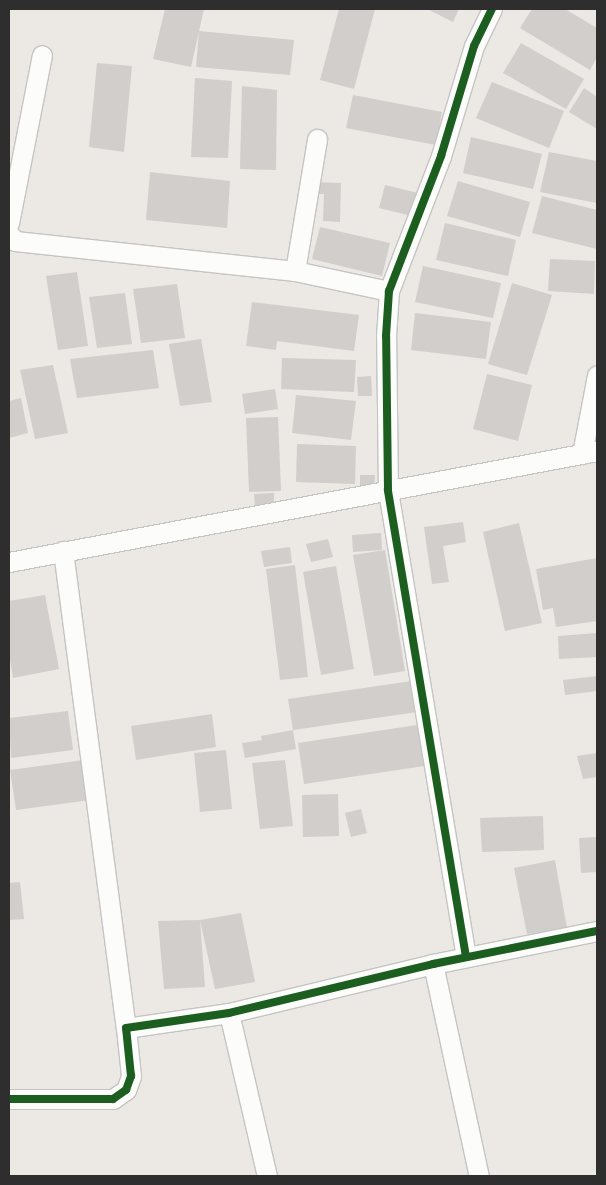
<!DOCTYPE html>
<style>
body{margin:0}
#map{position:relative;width:606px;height:1185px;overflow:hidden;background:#ece8e4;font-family:"Open Sans",sans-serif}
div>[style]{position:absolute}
.building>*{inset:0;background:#d1cecb}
.roads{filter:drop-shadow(1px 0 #c5c4c5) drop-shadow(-1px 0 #c5c4c5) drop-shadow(0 1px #c5c4c5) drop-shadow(0 -1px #c5c4c5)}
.minor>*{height:19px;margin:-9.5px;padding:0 9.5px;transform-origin:9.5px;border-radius:9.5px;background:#fcfcfb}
.cycleway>*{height:8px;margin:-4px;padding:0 4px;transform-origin:4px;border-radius:4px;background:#1b5e20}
span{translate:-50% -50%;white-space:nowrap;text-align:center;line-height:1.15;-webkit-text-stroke:4.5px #fff;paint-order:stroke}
.frame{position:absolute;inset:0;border:10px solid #2e2e2e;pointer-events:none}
</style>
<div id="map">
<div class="building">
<i style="clip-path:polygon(165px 9px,204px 9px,191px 67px,153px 59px)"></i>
<i style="clip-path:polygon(339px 9px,375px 9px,354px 89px,320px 80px)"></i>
<i style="clip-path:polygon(427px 9px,459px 9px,453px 22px)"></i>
<i style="clip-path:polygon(532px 9px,565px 9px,597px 28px,597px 57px,590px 70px,520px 28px)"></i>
<i style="clip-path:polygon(199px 31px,294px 40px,290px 75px,196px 67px)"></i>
<i style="clip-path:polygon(521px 43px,584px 79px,566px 109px,503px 73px)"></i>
<i style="clip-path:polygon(97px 63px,132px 66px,124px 152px,89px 147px)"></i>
<i style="clip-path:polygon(195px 78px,232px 81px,228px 158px,191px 157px)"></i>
<i style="clip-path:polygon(492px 82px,564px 111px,549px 148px,476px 118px)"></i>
<i style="clip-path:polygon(242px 86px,277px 90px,276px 170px,240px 169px)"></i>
<i style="clip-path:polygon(584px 88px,597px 97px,597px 129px,569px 112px)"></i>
<i style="clip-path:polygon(353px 95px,442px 112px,436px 145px,346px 128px)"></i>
<i style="clip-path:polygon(471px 137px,542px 154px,533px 189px,463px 173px)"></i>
<i style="clip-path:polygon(549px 152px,597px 161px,597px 203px,540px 192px)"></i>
<i style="clip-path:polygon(150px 172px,230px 181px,227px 228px,146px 220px)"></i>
<i style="clip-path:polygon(458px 181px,530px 202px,520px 237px,447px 216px)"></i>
<i style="clip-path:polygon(312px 182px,341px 183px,340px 222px,323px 221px,324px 194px,311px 194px)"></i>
<i style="clip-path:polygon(385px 185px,418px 193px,412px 216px,379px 208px)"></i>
<i style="clip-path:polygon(542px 196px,597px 210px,597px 249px,532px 233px)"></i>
<i style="clip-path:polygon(445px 223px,516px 240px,508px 276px,436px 260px)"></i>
<i style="clip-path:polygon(320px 227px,390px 243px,382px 276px,312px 259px)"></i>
<i style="clip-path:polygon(550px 259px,595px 261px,594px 294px,548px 291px)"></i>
<i style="clip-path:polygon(423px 266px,501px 283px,493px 318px,415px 302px)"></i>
<i style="clip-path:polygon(77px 272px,88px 346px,58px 350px,46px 276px)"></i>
<i style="clip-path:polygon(512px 283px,552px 295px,527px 375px,488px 364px)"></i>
<i style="clip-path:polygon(177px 284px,185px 338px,141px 343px,133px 289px)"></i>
<i style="clip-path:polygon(125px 293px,132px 344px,97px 348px,89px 297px)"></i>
<i style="clip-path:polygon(252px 302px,359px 315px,354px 351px,277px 341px,276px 350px,246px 346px)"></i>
<i style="clip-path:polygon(415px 313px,491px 322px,486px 359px,411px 350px)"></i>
<i style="clip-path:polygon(201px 339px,212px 402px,180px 406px,169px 344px)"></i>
<i style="clip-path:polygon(153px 350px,159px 388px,77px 398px,70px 359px)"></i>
<i style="clip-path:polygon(282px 358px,356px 360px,354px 392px,281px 389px)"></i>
<i style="clip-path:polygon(53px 365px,68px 433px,35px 439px,20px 370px)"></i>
<i style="clip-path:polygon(487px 374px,532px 385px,518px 441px,473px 429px)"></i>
<i style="clip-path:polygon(371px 376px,372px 396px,358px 396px,357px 377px)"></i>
<i style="clip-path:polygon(275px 389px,278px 409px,245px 414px,242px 394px)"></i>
<i style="clip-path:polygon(296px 395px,356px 401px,351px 440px,292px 433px)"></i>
<i style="clip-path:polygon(21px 398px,28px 433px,9px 438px,9px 401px)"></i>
<i style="clip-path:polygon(278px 417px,281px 491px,249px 492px,246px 418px)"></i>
<i style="clip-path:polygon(297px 444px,356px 446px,355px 484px,296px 482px)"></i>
<i style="clip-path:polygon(360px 475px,375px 475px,374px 488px,360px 488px)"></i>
<i style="clip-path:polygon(274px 493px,274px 508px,255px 508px,254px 494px)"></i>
<i style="clip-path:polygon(463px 522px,466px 542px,443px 546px,449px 582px,432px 584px,424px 527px)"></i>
<i style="clip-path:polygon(519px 523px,542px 623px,505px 631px,483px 532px)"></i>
<i style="clip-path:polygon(381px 533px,382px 550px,353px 552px,352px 535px)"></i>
<i style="clip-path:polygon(328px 539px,333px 557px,311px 562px,306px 544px)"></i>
<i style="clip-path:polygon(290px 547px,292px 563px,264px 567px,261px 551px)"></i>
<i style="clip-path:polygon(385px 550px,405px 671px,374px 676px,353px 555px)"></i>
<i style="clip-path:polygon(597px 558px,597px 621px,556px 627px,553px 608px,543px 610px,536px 569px)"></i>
<i style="clip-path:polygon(295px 565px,308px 677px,280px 680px,266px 569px)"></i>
<i style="clip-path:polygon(336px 566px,354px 669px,321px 675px,303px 572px)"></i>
<i style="clip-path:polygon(45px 595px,59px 669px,13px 678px,9px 653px,9px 601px)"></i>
<i style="clip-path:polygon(597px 633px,597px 657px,559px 659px,558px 636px)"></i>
<i style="clip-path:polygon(597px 676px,597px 691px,565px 695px,563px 680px)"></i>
<i style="clip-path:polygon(412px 681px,417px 712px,293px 730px,288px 699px)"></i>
<i style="clip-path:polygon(68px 711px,73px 750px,11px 758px,9px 718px)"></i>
<i style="clip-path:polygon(212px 714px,216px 747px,136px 760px,131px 726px)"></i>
<i style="clip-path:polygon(417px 725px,424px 766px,304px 784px,298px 743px)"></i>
<i style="clip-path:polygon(293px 730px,296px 749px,245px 758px,242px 743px,262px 740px,261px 736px)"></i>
<i style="clip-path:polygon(226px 750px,232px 809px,200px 812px,194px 753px)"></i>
<i style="clip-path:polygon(597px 753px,597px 777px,583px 779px,577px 756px)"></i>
<i style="clip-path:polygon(84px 760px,90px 800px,16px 810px,10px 770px)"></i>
<i style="clip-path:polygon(285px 760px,293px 826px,260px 829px,252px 763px)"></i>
<i style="clip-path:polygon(338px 794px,339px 836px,303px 837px,302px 795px)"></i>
<i style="clip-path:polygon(361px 809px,367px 833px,351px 837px,345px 813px)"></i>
<i style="clip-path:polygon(543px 816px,544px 850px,482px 852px,480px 818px)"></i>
<i style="clip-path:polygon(597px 837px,597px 872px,581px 873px,579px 838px)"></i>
<i style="clip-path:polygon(555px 860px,567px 928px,527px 934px,514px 868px)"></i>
<i style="clip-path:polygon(20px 882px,24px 919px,9px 920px,9px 883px)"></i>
<i style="clip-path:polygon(241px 913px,255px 982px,215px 989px,200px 920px,205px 987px,164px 989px,158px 921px,200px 920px)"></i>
</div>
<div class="roads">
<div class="minor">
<i style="left:9px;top:223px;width:171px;rotate:-78.9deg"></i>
<i style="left:9px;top:234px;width:9px;rotate:49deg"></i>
<i style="left:15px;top:241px;width:282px;rotate:6.1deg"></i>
<i style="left:295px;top:271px;width:96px;rotate:12deg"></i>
<i style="left:295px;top:271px;width:134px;rotate:-80.5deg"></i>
<i style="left:582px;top:454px;width:80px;rotate:-79.2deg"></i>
<i style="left:63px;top:551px;width:481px;rotate:82.5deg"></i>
<i style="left:9px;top:562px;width:598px;rotate:-10.69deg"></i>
<i style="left:466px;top:957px;width:473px;rotate:-99.5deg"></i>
<i style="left:388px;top:490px;width:154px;rotate:-90.7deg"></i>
<i style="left:386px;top:336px;width:45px;rotate:-86.2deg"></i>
<i style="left:389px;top:291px;width:145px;rotate:-68.9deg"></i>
<i style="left:441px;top:156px;width:115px;rotate:-73.3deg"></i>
<i style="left:474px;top:46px;width:41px;rotate:-64.1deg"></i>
<i style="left:433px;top:964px;width:217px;rotate:77.8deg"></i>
<i style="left:229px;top:1013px;width:167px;rotate:76.9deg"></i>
<i style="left:9px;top:1099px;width:104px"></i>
<i style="left:113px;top:1099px;width:16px;rotate:-35deg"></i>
<i style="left:126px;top:1090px;width:15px;rotate:-70deg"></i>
<i style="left:131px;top:1076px;width:48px;rotate:-95.9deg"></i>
<i style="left:126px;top:1028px;width:104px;rotate:-8.3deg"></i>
<i style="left:229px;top:1013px;width:210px;rotate:-13.5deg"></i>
<i style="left:433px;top:964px;width:167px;rotate:-11.4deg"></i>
</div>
</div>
<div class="cycleway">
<i style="left:466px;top:957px;width:473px;rotate:-99.5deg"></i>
<i style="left:388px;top:490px;width:154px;rotate:-90.7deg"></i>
<i style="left:386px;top:336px;width:45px;rotate:-86.2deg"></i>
<i style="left:389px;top:291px;width:145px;rotate:-68.9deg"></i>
<i style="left:441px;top:156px;width:115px;rotate:-73.3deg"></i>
<i style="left:474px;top:46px;width:41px;rotate:-64.1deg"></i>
<i style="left:9px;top:1099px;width:104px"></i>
<i style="left:113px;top:1099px;width:16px;rotate:-35deg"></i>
<i style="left:126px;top:1090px;width:15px;rotate:-70deg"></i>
<i style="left:131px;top:1076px;width:48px;rotate:-95.9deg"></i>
<i style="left:126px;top:1028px;width:104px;rotate:-8.3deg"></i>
<i style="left:229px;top:1013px;width:210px;rotate:-13.5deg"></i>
<i style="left:433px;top:964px;width:167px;rotate:-11.4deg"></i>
</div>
<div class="frame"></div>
</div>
